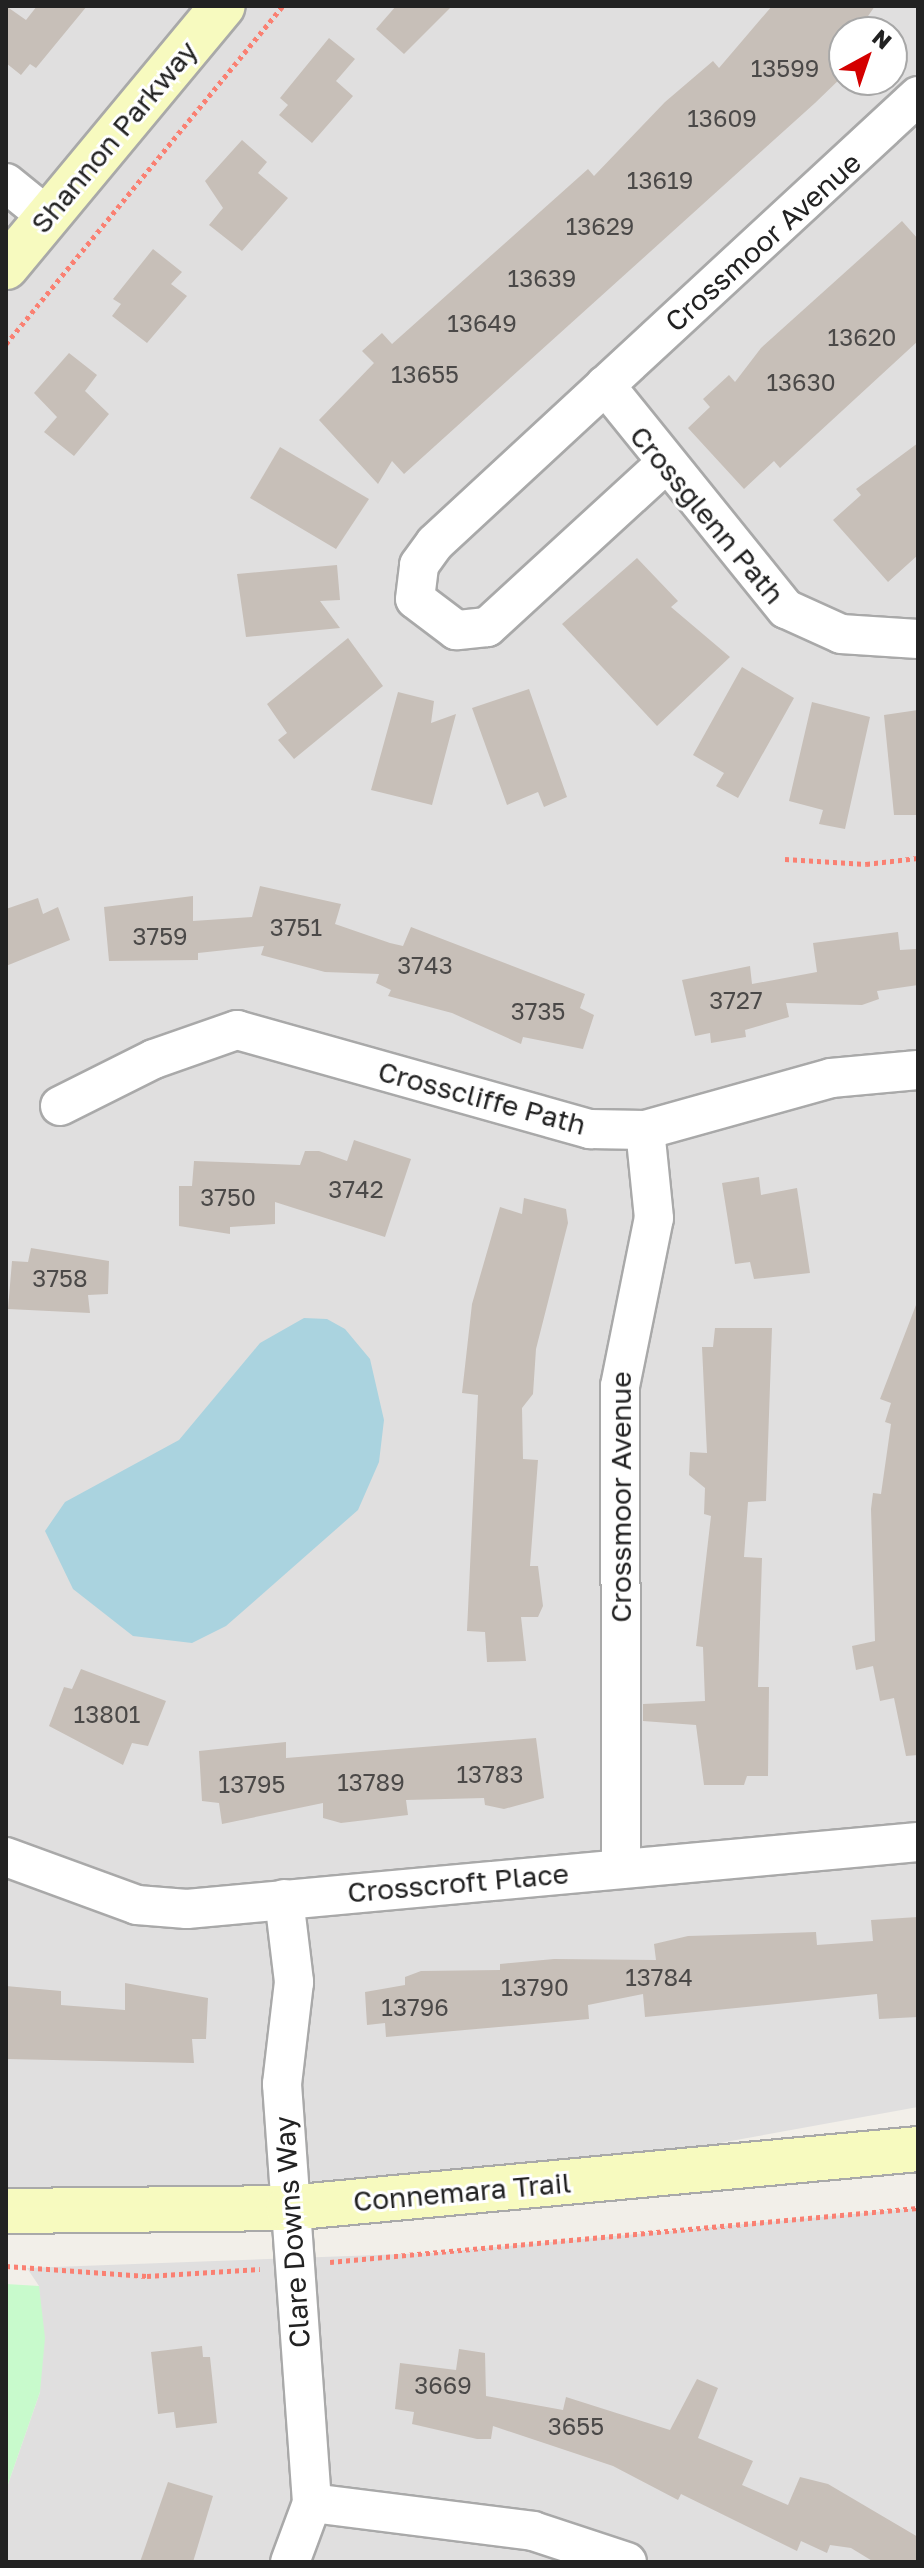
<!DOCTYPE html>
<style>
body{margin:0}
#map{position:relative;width:924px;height:2568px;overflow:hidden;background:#f2efe9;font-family:"Golos Text",sans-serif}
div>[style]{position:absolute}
.residential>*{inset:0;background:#e0dfdf}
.park>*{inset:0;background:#c8facc}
.water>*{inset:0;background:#aad3df}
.building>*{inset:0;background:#c7bfb8}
.path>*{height:5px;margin-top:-2.5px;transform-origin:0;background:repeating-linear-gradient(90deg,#fa8072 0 4px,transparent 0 8px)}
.roads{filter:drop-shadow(2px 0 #a9a9a9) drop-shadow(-2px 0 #a9a9a9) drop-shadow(0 2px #a9a9a9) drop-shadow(0 -2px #a9a9a9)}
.street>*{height:38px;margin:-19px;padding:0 19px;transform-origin:19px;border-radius:19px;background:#fff}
.secondary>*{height:44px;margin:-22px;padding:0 22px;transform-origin:22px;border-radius:22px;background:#f7fabf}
span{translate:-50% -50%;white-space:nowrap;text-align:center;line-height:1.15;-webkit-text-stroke:6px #fff;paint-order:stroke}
.number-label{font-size:24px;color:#4b4948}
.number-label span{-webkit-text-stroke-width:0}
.street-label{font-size:28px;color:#222}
.frame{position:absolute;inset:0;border:8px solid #222;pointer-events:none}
.north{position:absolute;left:828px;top:16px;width:80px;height:80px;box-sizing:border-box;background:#fff;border:2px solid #a7a7a7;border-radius:50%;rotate:40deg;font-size:22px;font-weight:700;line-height:32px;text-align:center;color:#222}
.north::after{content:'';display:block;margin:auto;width:28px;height:36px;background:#d40000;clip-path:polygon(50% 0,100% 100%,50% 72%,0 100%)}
</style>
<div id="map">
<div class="residential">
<i style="clip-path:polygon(evenodd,6px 6px,918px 6px,918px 2107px,444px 2193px,6px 2202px,6px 6px,844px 32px,892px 32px,892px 80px,844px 80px,844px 32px)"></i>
<i style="clip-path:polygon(918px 2208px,918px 2562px,6px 2562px,6px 2490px,40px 2392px,39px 2286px,27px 2268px,431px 2253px)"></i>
</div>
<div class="park">
<i style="clip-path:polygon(6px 2284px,39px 2286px,45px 2338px,40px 2392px,6px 2490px)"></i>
</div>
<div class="water">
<i style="clip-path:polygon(304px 1318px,327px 1319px,345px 1329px,370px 1359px,384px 1420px,379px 1462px,358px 1510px,226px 1626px,192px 1643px,133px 1636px,73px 1589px,45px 1531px,65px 1502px,179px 1440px,260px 1343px)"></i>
</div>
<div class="building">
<i style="clip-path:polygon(6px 6px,26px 20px,37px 6px,87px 6px,36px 68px,30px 64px,21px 75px,6px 63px)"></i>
<i style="clip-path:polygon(396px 6px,452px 6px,404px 54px,376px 29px)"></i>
<i style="clip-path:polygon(772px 6px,875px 6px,857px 32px,844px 32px,844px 75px,815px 103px,404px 474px,392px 461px,378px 484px,319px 420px,374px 363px,362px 351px,382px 333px,392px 344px,588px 169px,594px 176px,665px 102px,713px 61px,719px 68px)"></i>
<i style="clip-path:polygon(329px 38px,355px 59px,336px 81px,353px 96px,312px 143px,279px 115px,288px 105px,280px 98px)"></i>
<i style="clip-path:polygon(242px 140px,267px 162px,258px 173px,288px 198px,242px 251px,209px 225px,223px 208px,205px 181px)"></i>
<i style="clip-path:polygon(902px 221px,918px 239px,918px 341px,780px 468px,774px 461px,744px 489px,688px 428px,710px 407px,703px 399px,729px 375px,735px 382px,761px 348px)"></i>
<i style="clip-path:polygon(153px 249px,182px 272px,171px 284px,187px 296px,147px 343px,112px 316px,121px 304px,113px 299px)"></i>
<i style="clip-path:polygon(69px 353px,97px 375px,85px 391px,109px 414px,74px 456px,44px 432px,57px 417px,34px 393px)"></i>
<i style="clip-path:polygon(918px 443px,918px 555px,888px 582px,833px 520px,861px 495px,856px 489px)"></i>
<i style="clip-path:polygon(280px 447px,369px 499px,336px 549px,250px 498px)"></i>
<i style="clip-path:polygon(637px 558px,678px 601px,671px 607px,730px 657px,657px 726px,562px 624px)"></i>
<i style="clip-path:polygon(337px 565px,340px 600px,320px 601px,340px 628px,246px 637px,237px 574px)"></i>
<i style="clip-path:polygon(348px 638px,383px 686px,294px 759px,278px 740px,287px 733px,267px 704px)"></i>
<i style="clip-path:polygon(742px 667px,794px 698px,738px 798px,716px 786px,724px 773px,693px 755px)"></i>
<i style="clip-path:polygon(529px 689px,567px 797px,544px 807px,538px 792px,507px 805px,472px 708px)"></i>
<i style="clip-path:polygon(398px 692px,434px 701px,431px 723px,456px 714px,432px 805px,371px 790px)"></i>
<i style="clip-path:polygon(812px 702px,870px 717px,845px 829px,819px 824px,823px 810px,789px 801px)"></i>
<i style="clip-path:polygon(918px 710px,918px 815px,894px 815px,884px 715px)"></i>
<i style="clip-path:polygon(260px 886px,341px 904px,335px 924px,390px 943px,403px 946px,411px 927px,585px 994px,580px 1008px,594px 1015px,583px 1049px,523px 1037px,521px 1044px,452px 1013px,388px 996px,391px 990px,376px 983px,379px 974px,325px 972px,261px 955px,264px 946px,198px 953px,198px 960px,109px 961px,104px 907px,193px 896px,193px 921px,252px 917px)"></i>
<i style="clip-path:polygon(38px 898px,43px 914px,58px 907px,70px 940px,6px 966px,6px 909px)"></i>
<i style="clip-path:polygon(898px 932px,900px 950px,916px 949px,918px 985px,877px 991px,879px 999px,862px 1005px,786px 1003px,789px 1017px,745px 1030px,746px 1037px,711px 1043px,710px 1033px,695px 1036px,682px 980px,750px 966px,752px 984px,817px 972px,813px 943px)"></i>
<i style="clip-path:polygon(354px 1140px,411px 1159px,385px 1237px,275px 1202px,275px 1224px,230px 1227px,230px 1234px,179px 1226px,179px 1186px,192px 1186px,194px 1161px,300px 1165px,305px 1151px,319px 1151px,347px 1161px)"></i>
<i style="clip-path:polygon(759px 1177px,761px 1195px,797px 1188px,810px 1273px,754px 1279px,750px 1262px,735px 1264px,722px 1183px)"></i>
<i style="clip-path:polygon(524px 1198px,566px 1209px,568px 1223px,536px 1349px,533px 1394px,522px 1408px,523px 1459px,538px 1460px,530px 1566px,538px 1566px,543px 1606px,538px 1617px,521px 1617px,526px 1661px,487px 1662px,485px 1632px,467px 1631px,478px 1395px,462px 1393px,472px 1304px,500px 1207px,522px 1214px)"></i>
<i style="clip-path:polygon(31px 1248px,109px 1261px,108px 1294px,88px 1295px,90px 1313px,8px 1309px,12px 1261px,28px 1262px)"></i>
<i style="clip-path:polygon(916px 1305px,918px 1755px,906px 1756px,894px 1698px,880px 1701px,873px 1666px,856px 1670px,852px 1646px,875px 1641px,871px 1509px,873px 1493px,881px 1494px,891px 1424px,885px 1422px,891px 1403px,880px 1399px)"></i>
<i style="clip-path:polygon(715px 1328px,772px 1328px,766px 1501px,748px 1502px,744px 1557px,762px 1558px,758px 1687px,769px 1687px,768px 1776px,747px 1776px,744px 1785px,704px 1785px,696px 1725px,643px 1721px,643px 1704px,705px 1701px,703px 1647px,696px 1646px,711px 1516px,704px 1514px,705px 1488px,689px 1475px,690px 1452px,707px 1453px,702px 1347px,713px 1347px)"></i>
<i style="clip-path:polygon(81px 1669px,166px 1701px,148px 1746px,132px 1743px,123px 1765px,49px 1726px,64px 1687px,72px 1689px)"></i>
<i style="clip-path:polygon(536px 1738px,544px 1798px,504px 1809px,485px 1805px,484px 1798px,406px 1800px,408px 1815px,341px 1823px,323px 1818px,323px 1803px,222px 1824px,219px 1803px,202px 1801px,199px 1751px,286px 1742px,286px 1758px)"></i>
<i style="clip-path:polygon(918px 1917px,918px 2017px,879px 2019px,877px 1994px,645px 2017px,643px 1994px,588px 2005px,589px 2019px,386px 2037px,385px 2023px,367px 2025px,365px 1992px,405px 1985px,405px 1977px,421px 1971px,500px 1970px,500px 1964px,554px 1959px,656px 1960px,654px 1944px,688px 1936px,816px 1932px,817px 1945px,873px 1941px,871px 1920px)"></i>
<i style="clip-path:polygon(125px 1983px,208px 1998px,206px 2039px,192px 2039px,194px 2063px,6px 2059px,6px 1986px,61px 1991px,61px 2005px,125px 2010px)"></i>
<i style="clip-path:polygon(202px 2346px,203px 2357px,210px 2357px,217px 2423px,176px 2428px,174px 2412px,158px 2414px,151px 2352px)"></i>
<i style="clip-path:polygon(459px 2349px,485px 2353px,486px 2396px,563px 2410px,566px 2397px,670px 2430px,697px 2379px,718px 2388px,698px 2438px,753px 2461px,742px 2485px,788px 2505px,800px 2477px,828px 2484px,918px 2537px,918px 2562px,874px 2562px,851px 2548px,830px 2545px,827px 2553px,801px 2541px,797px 2551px,681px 2494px,678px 2500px,613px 2466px,493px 2426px,491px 2439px,477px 2439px,412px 2424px,414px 2412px,395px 2409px,400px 2363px,456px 2370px)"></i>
<i style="clip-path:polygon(168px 2482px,213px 2496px,193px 2562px,140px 2562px)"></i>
</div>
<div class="path">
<i style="left:6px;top:344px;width:437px;rotate:-50.7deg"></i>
<i style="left:785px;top:859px;width:81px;rotate:3.5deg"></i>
<i style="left:866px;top:864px;width:52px;rotate:-6.6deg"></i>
<i style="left:330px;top:2262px;width:590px;rotate:-5.25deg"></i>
<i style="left:6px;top:2266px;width:141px;rotate:4.1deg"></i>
<i style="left:147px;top:2276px;width:113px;rotate:-3.5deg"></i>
</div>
<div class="roads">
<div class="street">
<i style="left:6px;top:183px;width:54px;rotate:39deg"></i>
<i style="left:605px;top:385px;width:288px;rotate:51.1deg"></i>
<i style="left:786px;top:609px;width:60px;rotate:24.4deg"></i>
<i style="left:841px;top:634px;width:77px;rotate:3.7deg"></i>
<i style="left:664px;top:465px;width:240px;rotate:137.5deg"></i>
<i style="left:487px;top:627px;width:31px;rotate:174deg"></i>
<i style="left:456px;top:630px;width:51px;rotate:-142.9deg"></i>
<i style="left:415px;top:599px;width:34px;rotate:-83deg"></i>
<i style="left:419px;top:565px;width:27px;rotate:-54deg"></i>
<i style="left:435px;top:543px;width:658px;rotate:-42.78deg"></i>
<i style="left:60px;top:1106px;width:105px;rotate:-26.6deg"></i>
<i style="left:154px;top:1059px;width:88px;rotate:-19.3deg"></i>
<i style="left:237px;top:1030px;width:367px;rotate:15.7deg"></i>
<i style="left:590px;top:1129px;width:55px;rotate:1deg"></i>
<i style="left:645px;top:1130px;width:193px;rotate:-15.6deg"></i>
<i style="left:831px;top:1078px;width:87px;rotate:-5.3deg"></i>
<i style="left:6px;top:1857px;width:140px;rotate:20.1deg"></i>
<i style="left:137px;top:1905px;width:50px;rotate:4.6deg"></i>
<i style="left:187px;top:1909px;width:734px;rotate:-5.24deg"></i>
<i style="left:621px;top:1869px;width:483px;rotate:-90.1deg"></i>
<i style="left:620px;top:1386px;width:171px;rotate:-78.6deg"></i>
<i style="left:654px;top:1218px;width:88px;rotate:-95.8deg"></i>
<i style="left:284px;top:1899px;width:84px;rotate:83.1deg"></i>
<i style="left:294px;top:1982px;width:103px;rotate:96.7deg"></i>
<i style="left:282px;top:2084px;width:420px;rotate:85.9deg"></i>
<i style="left:312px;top:2503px;width:63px;rotate:110.4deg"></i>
<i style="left:312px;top:2503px;width:223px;rotate:7.2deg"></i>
<i style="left:533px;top:2531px;width:99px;rotate:18.3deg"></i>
</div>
<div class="secondary">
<i style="left:6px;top:267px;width:339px;rotate:-50.3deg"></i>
<i style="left:6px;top:2211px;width:282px;rotate:-0.6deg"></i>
<i style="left:288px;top:2208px;width:633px;rotate:-5.35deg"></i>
</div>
</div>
<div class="number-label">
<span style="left:785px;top:68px">13599</span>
<span style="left:722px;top:118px">13609</span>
<span style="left:660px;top:180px">13619</span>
<span style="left:600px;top:226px">13629</span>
<span style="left:542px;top:278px">13639</span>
<span style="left:482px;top:323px">13649</span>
<span style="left:862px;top:337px">13620</span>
<span style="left:425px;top:374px">13655</span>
<span style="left:801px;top:382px">13630</span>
<span style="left:296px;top:927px">3751</span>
<span style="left:160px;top:936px">3759</span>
<span style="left:425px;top:965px">3743</span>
<span style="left:736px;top:1000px">3727</span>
<span style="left:538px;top:1011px">3735</span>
<span style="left:356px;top:1189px">3742</span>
<span style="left:228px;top:1197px">3750</span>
<span style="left:60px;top:1278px">3758</span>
<span style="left:107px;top:1714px">13801</span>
<span style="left:490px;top:1774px">13783</span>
<span style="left:371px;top:1782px">13789</span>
<span style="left:252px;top:1784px">13795</span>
<span style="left:659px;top:1977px">13784</span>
<span style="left:535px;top:1987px">13790</span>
<span style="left:415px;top:2007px">13796</span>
<span style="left:443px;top:2385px">3669</span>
<span style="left:576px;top:2426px">3655</span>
</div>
<div class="street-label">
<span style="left:114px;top:137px;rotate:-50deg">Shannon Parkway</span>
<span style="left:763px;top:242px;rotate:-42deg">Crossmoor Avenue</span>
<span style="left:707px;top:515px;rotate:50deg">Crossglenn Path</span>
<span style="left:482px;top:1098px;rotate:15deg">Crosscliffe Path</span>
<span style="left:621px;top:1497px;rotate:-90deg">Crossmoor Avenue</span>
<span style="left:458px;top:1883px;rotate:-5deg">Crosscroft Place</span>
<span style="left:462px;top:2192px;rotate:-5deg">Connemara Trail</span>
<span style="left:292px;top:2232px;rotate:-94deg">Clare Downs Way</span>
</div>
<div class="frame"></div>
<div class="north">N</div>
</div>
